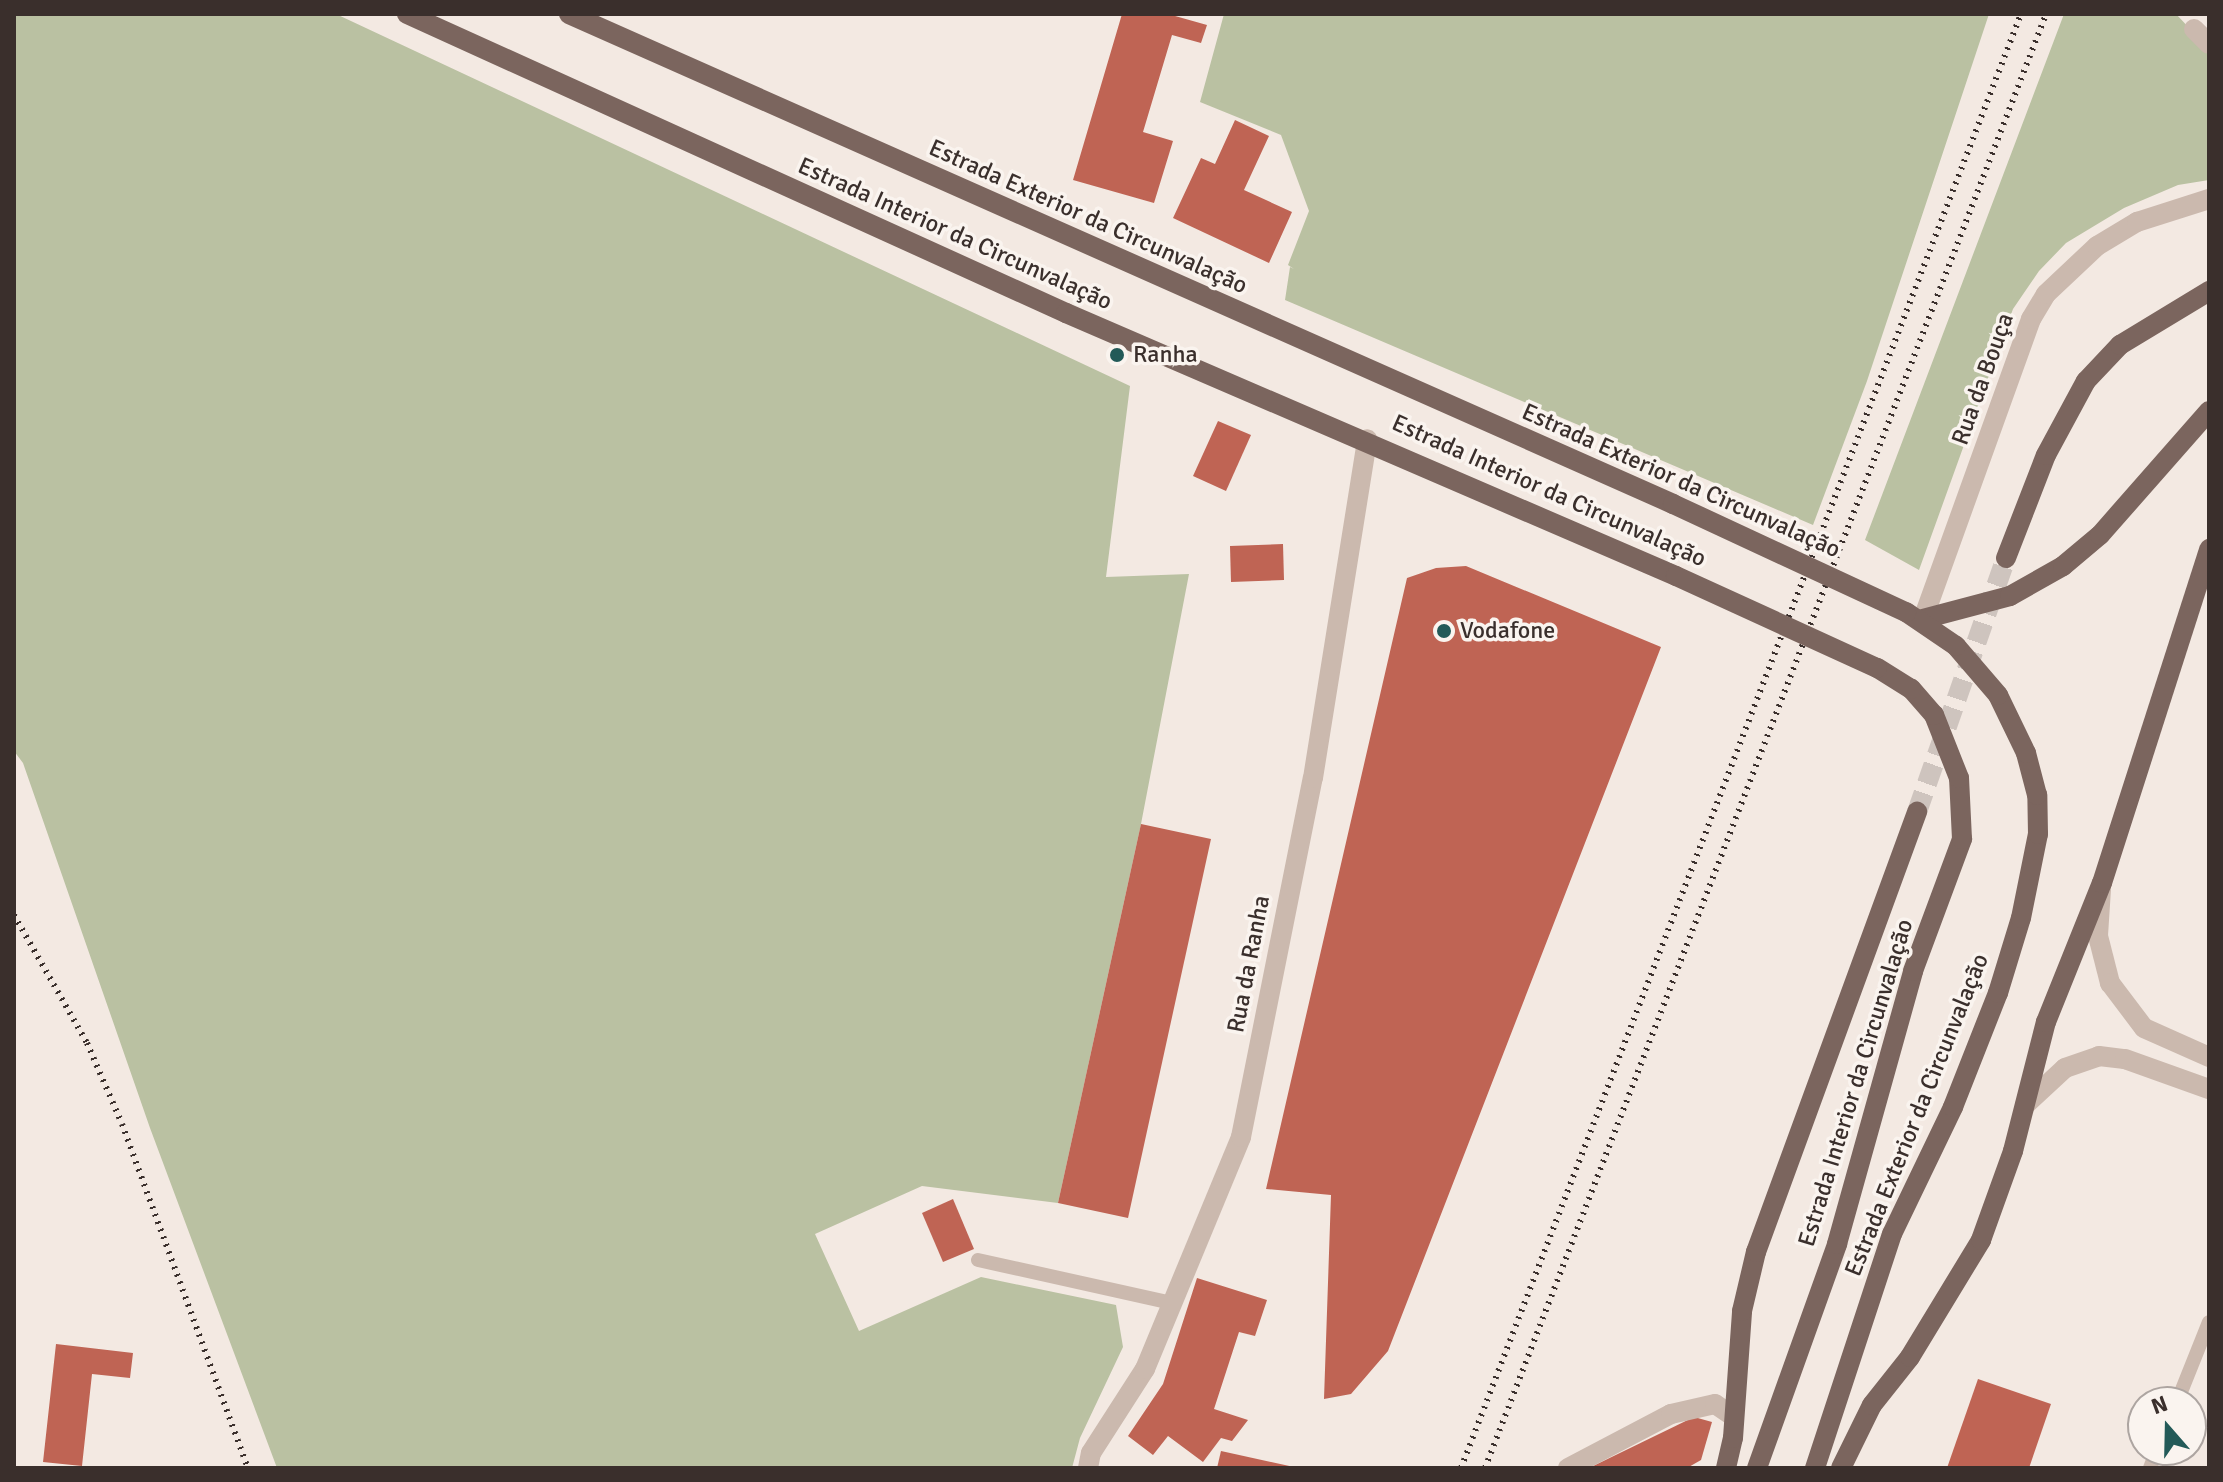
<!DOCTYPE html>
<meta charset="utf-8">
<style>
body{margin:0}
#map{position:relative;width:2223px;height:1482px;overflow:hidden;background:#f3e9e2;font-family:Signika,sans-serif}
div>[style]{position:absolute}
.green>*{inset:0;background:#bac1a2}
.building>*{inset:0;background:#bf6454}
.primary-tunnel>*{height:20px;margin-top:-10px;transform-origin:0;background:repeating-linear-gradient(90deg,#cec4be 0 20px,transparent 0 30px)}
.lane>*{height:14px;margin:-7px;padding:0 7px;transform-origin:7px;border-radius:7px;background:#cbb9ae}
.street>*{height:20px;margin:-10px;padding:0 10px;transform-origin:10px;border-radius:10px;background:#cbb9ae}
.primary>*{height:20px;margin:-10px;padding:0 10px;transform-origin:10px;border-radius:10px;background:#7b655e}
.rail>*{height:6px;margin-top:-3px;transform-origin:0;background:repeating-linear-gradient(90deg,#3a2f2c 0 2px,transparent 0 8px)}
.primary-bridge>*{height:20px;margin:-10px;padding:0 10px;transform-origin:10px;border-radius:10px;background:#7b655e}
.dots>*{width:22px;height:22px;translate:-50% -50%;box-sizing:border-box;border:4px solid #faf4ef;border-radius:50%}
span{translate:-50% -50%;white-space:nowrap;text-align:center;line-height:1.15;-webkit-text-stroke:7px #faf4ef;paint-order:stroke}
.street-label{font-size:24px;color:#3a2f2c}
.poi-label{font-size:24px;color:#3a2f2c}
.left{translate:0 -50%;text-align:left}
.frame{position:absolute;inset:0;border:16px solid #3a2f2c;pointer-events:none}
.north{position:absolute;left:2127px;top:1386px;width:80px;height:80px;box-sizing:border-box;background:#faf4ef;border:2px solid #ada5a1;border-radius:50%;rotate:340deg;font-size:22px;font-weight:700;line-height:32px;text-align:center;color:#3a2f2c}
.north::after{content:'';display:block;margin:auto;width:28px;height:36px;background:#235a58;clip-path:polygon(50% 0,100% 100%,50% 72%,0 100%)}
</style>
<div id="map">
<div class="green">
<i style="clip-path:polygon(14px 14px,336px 14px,1130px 386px,1106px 577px,1189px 574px,1141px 824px,1058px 1203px,922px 1186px,815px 1234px,859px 1331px,981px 1277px,1116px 1305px,1123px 1347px,1080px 1438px,1072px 1468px,277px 1468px,150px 1128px,23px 763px,14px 751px)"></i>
<i style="clip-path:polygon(1224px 14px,1989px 14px,1867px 381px,1813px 525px,1285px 300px,1290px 267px,1294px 269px,1288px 265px,1309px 211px,1281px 135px,1200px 102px)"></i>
<i style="clip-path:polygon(2064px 14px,2176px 14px,2209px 49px,2209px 180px,2178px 185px,2124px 208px,2066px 243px,2039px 271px,2013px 309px,1919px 570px,1865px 540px)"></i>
</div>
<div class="building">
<i style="clip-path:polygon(1122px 14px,1168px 14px,1207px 25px,1201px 43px,1172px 35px,1143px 132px,1173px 141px,1154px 203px,1073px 180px)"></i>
<i style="clip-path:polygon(1235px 120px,1269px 136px,1244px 190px,1292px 212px,1269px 263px,1173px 218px,1201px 158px,1215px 164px)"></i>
<i style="clip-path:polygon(1218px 421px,1251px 435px,1226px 491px,1193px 476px)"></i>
<i style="clip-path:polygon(1283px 544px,1284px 580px,1231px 582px,1230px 546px)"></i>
<i style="clip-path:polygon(1466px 566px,1661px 647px,1388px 1351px,1351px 1394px,1324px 1399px,1331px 1195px,1266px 1189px,1407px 578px,1436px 568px)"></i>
<i style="clip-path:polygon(1141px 824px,1211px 839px,1128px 1218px,1058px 1203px)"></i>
<i style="clip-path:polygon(953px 1199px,974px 1249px,943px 1262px,922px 1213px)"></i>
<i style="clip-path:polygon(1197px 1278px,1267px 1300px,1255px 1336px,1239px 1332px,1214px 1409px,1248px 1420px,1232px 1441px,1221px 1438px,1203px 1462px,1168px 1436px,1153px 1455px,1128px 1436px,1163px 1384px)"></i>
<i style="clip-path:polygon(56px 1344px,133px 1353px,130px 1378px,92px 1374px,82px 1466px,43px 1462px)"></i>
<i style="clip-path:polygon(1978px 1379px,2051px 1404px,2029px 1468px,1947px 1468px)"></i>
<i style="clip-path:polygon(1694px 1417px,1712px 1422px,1701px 1460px,1687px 1468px,1589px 1468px)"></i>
<i style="clip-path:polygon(1221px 1451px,1294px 1467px,1294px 1468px,1217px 1468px)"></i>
</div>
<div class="primary-tunnel">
<i style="left:1917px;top:812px;width:269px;rotate:-70.7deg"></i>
</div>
<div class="lane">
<i style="left:978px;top:1260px;width:199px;rotate:12.5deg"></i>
<i style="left:2177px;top:1402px;width:86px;rotate:-68.2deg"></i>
<i style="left:2150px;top:1468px;width:19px;rotate:-69deg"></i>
</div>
<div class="street">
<i style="left:2194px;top:29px;width:21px;rotate:45deg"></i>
<i style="left:1923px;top:619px;width:319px;rotate:-70.2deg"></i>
<i style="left:2031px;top:319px;width:29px;rotate:-59deg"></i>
<i style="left:2046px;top:294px;width:70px;rotate:-43.3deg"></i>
<i style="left:2097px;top:246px;width:47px;rotate:-31deg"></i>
<i style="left:2137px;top:222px;width:76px;rotate:-17.7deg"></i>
<i style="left:2101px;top:889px;width:47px;rotate:93.7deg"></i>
<i style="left:2098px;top:936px;width:49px;rotate:75.7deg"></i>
<i style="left:2110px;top:983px;width:56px;rotate:52.9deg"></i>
<i style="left:2144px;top:1028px;width:71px;rotate:24deg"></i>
<i style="left:2025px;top:1105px;width:54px;rotate:-42.8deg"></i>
<i style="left:2065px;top:1068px;width:36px;rotate:-19deg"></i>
<i style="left:2099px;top:1056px;width:26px;rotate:7deg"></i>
<i style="left:2125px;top:1059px;width:89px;rotate:19.7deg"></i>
<i style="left:1088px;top:1468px;width:15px;rotate:-79deg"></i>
<i style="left:1091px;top:1453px;width:100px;rotate:-57.3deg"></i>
<i style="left:1145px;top:1369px;width:251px;rotate:-67.5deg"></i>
<i style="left:1241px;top:1137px;width:366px;rotate:-78.7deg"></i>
<i style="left:1313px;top:778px;width:343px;rotate:-80.9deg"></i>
<i style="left:1568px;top:1468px;width:116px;rotate:-27.7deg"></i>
<i style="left:1671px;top:1414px;width:45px;rotate:-12.8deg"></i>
<i style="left:1715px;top:1404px;width:23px;rotate:34deg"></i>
</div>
<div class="primary">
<i style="left:407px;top:14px;width:724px;rotate:24.4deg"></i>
<i style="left:1066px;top:313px;width:664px;rotate:23.32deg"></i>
<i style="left:569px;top:14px;width:1208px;rotate:23.93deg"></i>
<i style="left:2006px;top:558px;width:110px;rotate:-68.8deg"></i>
<i style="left:2046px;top:455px;width:84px;rotate:-61.6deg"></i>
<i style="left:2086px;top:381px;width:50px;rotate:-46.6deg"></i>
<i style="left:2120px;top:345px;width:104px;rotate:-31.2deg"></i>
<i style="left:1923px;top:619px;width:90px;rotate:-14.8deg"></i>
<i style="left:2010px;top:596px;width:61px;rotate:-29.5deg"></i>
<i style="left:2063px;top:566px;width:48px;rotate:-40deg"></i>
<i style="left:2100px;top:535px;width:165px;rotate:-48.7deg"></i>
<i style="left:1726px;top:1468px;width:31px;rotate:-77deg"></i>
<i style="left:1733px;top:1438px;width:127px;rotate:-85.9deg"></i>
<i style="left:1742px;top:1311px;width:61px;rotate:-76.7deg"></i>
<i style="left:1756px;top:1252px;width:469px;rotate:-69.9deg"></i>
<i style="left:1757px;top:1468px;width:238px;rotate:-70.3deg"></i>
<i style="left:1837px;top:1244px;width:283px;rotate:-74.4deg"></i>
<i style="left:1913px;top:971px;width:141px;rotate:-69.6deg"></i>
<i style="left:1962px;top:839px;width:61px;rotate:-92.8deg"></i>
<i style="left:1959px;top:778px;width:68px;rotate:-111.6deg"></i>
<i style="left:1934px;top:715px;width:35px;rotate:-131deg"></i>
<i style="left:1911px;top:689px;width:40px;rotate:-148deg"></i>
<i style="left:1815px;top:1468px;width:246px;rotate:-71.8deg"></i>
<i style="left:1892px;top:1234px;width:141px;rotate:-64.3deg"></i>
<i style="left:1953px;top:1107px;width:123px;rotate:-68.5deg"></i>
<i style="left:1998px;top:993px;width:78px;rotate:-73deg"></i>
<i style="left:2021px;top:918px;width:86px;rotate:-78.6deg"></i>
<i style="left:2038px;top:834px;width:39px;rotate:-91deg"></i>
<i style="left:2037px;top:795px;width:43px;rotate:-104.7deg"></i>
<i style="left:2026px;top:753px;width:64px;rotate:-115.8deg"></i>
<i style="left:1998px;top:695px;width:65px;rotate:-130.6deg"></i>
<i style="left:1956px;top:646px;width:60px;rotate:-145.8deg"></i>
<i style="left:1841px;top:1468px;width:70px;rotate:-63.8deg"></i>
<i style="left:1872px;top:1405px;width:61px;rotate:-51.6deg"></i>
<i style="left:1910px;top:1357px;width:137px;rotate:-58.7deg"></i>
<i style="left:1981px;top:1240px;width:95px;rotate:-70.2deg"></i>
<i style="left:2013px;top:1151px;width:133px;rotate:-75.7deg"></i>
<i style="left:2046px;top:1022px;width:150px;rotate:-68.1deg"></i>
<i style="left:2102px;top:883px;width:351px;rotate:-72.2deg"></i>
</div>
<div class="rail">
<i style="left:14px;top:915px;width:147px;rotate:60.3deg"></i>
<i style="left:87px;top:1043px;width:88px;rotate:66.6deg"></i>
<i style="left:122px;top:1124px;width:366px;rotate:69.9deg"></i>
<i style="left:1461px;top:1468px;width:1558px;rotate:-68.94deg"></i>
<i style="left:1485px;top:1468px;width:1558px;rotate:-68.9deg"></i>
</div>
<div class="primary-bridge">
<i style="left:1673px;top:504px;width:257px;rotate:24.9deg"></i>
<i style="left:1676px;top:576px;width:221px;rotate:24.6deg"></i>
</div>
<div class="dots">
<i style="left:1117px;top:355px;background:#235a58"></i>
<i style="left:1444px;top:631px;background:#235a58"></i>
</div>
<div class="street-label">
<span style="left:1088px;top:217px;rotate:24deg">Estrada Exterior da Circunvalação</span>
<span style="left:955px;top:234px;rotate:24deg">Estrada Interior da Circunvalação</span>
<span style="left:1983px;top:379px;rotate:-70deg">Rua da Bouça</span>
<span style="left:1681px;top:481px;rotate:24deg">Estrada Exterior da Circunvalação</span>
<span style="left:1549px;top:491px;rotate:24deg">Estrada Interior da Circunvalação</span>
<span style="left:1249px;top:964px;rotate:-79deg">Rua da Ranha</span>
<span style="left:1856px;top:1083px;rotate:-73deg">Estrada Interior da Circunvalação</span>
<span style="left:1917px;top:1115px;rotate:-68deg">Estrada Exterior da Circunvalação</span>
</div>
<div class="poi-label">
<span class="left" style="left:1133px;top:355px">Ranha</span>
<span class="left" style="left:1460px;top:631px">Vodafone</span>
</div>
<div class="frame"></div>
<div class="north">N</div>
</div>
